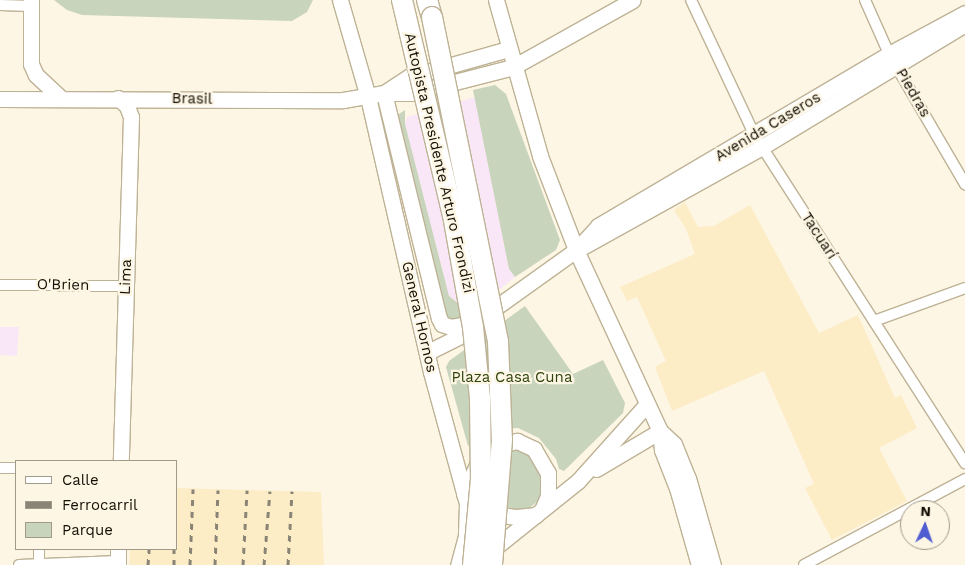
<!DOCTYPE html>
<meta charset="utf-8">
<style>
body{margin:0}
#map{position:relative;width:965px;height:565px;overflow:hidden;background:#fef6e4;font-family:"Work Sans",sans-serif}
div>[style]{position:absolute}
.industrial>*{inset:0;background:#f9e6f7}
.built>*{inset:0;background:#fcedc7}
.green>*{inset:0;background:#c8d4bc}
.roads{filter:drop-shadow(1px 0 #beb295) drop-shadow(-1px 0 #beb295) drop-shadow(0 1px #beb295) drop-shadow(0 -1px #beb295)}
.street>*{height:10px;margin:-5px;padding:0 5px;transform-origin:5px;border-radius:5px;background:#fff}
.secondary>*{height:15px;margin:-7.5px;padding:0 7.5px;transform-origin:7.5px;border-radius:7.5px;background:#fff}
.highway>*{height:20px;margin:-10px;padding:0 10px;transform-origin:10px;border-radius:10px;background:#fff}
.rail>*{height:3px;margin-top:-1.5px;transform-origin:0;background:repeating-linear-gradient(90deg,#8a8476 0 6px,transparent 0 12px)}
.bridges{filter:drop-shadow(1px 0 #beb295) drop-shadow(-1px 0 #beb295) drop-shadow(0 1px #beb295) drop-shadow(0 -1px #beb295)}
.highway-bridge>*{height:20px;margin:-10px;padding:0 10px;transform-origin:10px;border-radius:10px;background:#fff}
span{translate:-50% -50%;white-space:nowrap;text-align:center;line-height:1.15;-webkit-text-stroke:4.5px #fef6e4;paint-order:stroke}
.street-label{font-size:15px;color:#130f05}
.park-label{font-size:15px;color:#2d420b}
.legend{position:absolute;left:15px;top:460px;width:162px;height:90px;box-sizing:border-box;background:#fef6e4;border:1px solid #a09a8b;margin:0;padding:6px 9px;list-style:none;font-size:15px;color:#130f05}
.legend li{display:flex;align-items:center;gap:10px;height:25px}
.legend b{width:25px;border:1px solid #a09a8b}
.north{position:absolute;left:900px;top:500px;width:50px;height:50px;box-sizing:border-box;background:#fef6e4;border:1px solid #a09a8b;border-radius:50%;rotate:3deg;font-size:14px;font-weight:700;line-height:20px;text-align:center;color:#130f05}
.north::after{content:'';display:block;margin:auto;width:18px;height:22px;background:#4f5cd2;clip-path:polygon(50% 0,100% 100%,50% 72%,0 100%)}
</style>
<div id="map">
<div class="industrial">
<i style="clip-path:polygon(475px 97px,509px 269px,515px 277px,464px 318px,459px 304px,449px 296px,405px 124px,407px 117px)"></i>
<i style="clip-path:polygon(0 327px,19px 327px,17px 356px,0 355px)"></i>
</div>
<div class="built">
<i style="clip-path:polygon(685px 202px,698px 227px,714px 226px,750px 205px,819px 333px,858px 315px,895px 398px,901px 395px,917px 428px,879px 448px,907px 501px,832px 540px,805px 488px,814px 484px,764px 371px,672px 411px,655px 367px,666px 361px,637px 297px,627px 301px,620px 287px,695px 254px,686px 229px,674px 210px)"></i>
<i style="clip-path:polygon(176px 488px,321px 492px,324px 565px,129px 565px,130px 549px,176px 549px)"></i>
</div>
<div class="green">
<i style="clip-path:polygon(54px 0,313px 0,307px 12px,292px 21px,82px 15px,67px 10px)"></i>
<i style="clip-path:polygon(495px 85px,506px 94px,560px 240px,556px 250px,515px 277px,509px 269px,473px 90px)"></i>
<i style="clip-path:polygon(405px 110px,405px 124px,449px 296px,459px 304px,464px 318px,455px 320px,449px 318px,443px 309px,396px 116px)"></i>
<i style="clip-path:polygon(525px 306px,573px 374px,603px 360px,625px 403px,623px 413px,564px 471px,559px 469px,556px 459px,539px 438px,518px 428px,496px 429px,468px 446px,446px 367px,449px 361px)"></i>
<i style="clip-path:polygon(513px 448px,526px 452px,541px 473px,544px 489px,540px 500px,525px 511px,506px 507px,509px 451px)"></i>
</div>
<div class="roads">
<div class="street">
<i style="left:691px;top:0;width:150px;rotate:64.8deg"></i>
<i style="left:755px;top:136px;width:389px;rotate:57.3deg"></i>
<i style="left:865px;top:0;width:59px;rotate:66deg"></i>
<i style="left:889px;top:54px;width:151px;rotate:59.7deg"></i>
<i style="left:0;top:5px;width:31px;rotate:2deg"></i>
<i style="left:0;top:285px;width:126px;rotate:0.5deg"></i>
<i style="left:874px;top:321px;width:97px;rotate:-19.9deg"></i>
<i style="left:0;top:468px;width:16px"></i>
<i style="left:39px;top:564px;width:15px;rotate:-90deg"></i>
<i style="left:19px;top:565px;width:99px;rotate:-2.3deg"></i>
<i style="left:804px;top:565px;width:183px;rotate:-28.1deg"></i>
</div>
<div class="secondary">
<i style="left:31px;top:0;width:64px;rotate:90deg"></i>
<i style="left:31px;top:64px;width:12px;rotate:66deg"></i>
<i style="left:36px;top:75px;width:33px;rotate:43deg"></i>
<i style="left:340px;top:0;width:101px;rotate:73.9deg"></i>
<i style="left:368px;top:97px;width:282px;rotate:77.1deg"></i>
<i style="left:431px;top:372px;width:137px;rotate:74.7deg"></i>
<i style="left:467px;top:504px;width:32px;rotate:92deg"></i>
<i style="left:466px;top:536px;width:30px;rotate:105deg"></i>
<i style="left:496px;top:0;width:162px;rotate:74.2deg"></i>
<i style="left:540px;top:156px;width:101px;rotate:69deg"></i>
<i style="left:576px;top:250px;width:200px;rotate:65.1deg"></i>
<i style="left:660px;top:431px;width:19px;rotate:84deg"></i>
<i style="left:662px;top:450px;width:41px;rotate:68.5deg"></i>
<i style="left:677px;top:488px;width:80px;rotate:74.1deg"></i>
<i style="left:384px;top:93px;width:232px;rotate:76.3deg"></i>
<i style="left:439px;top:318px;width:7px;rotate:63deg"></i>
<i style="left:442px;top:324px;width:9px;rotate:18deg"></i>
<i style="left:451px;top:327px;width:23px;rotate:-10deg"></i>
<i style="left:384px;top:93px;width:30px;rotate:-33deg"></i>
<i style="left:409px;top:77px;width:103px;rotate:-15.8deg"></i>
<i style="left:118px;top:98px;width:12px;rotate:42deg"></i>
<i style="left:127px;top:106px;width:12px;rotate:70deg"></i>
<i style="left:131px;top:117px;width:344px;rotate:91.7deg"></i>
<i style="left:0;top:99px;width:343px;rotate:0.2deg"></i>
<i style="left:343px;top:100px;width:42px;rotate:-9.7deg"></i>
<i style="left:384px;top:93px;width:28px"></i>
<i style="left:412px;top:93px;width:104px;rotate:-14.4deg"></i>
<i style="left:513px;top:67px;width:137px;rotate:-29.2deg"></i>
<i style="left:584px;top:246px;width:204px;rotate:-29.1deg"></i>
<i style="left:762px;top:147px;width:237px;rotate:-31.2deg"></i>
<i style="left:428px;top:352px;width:42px;rotate:-26.6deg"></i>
<i style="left:466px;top:333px;width:13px;rotate:-51deg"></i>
<i style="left:474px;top:323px;width:125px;rotate:-35.6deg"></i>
<i style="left:576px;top:250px;width:33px;rotate:-47deg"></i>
<i style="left:598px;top:226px;width:338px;rotate:-30.6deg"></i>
<i style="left:889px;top:54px;width:86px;rotate:-28.3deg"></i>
<i style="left:660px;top:431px;width:19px;rotate:43deg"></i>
<i style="left:674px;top:444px;width:37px;rotate:68deg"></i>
<i style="left:688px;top:478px;width:91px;rotate:74deg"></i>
<i style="left:596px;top:469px;width:74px;rotate:-30.7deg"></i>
<i style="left:464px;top:494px;width:39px;rotate:-66deg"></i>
<i style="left:480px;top:458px;width:18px;rotate:-38deg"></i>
<i style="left:494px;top:447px;width:24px;rotate:-15deg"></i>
<i style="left:517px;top:441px;width:19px;rotate:25deg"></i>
<i style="left:534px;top:449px;width:28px;rotate:60deg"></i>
<i style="left:548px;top:473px;width:23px;rotate:90deg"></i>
<i style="left:548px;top:496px;width:13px;rotate:113deg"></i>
<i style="left:487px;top:513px;width:30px;rotate:8deg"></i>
<i style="left:517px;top:517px;width:19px;rotate:-6deg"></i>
<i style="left:497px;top:546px;width:104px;rotate:-38.7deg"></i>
<i style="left:578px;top:481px;width:103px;rotate:-48.1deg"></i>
<i style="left:118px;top:565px;width:16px;rotate:-90deg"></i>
</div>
<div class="highway">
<i style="left:427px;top:0;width:18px;rotate:74deg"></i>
</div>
</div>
<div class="rail">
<i style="left:148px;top:565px;width:16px;rotate:-86deg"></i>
<i style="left:174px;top:565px;width:16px;rotate:-90deg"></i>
<i style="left:190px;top:565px;width:76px;rotate:-87.7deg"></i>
<i style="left:215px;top:565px;width:75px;rotate:-87.7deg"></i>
<i style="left:243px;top:565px;width:75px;rotate:-86.9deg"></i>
<i style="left:264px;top:565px;width:74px;rotate:-85.4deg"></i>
<i style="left:288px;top:565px;width:74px;rotate:-86.9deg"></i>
</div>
<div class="bridges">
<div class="highway-bridge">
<i style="left:402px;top:0;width:221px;rotate:76.7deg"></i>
<i style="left:453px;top:215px;width:114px;rotate:79.9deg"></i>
<i style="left:473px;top:327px;width:72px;rotate:84.4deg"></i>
<i style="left:480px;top:399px;width:80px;rotate:89.3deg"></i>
<i style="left:481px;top:479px;width:86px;rotate:95.3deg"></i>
<i style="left:432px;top:17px;width:332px;rotate:78.5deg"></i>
<i style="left:498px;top:342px;width:98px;rotate:87.7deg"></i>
<i style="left:502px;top:440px;width:125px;rotate:94.6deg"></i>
</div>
</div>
<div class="street-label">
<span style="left:913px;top:93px;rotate:60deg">Piedras</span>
<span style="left:192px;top:99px;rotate:1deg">Brasil</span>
<span style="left:768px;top:127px;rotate:-31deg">Avenida Caseros</span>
<span style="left:439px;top:163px;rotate:77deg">Autopista Presidente Arturo Frondizi</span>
<span style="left:819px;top:236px;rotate:57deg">Tacuarí</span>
<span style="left:126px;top:277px;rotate:-88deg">Lima</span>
<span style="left:63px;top:285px;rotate:1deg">O'Brien</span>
<span style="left:419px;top:317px;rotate:77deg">General Hornos</span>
</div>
<div class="park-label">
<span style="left:512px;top:378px">Plaza Casa Cuna</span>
</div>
<ul class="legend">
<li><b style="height:6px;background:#fff"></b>Calle</li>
<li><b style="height:6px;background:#8a8476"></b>Ferrocarril</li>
<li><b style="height:14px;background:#c8d4bc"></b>Parque</li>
</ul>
<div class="north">N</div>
</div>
